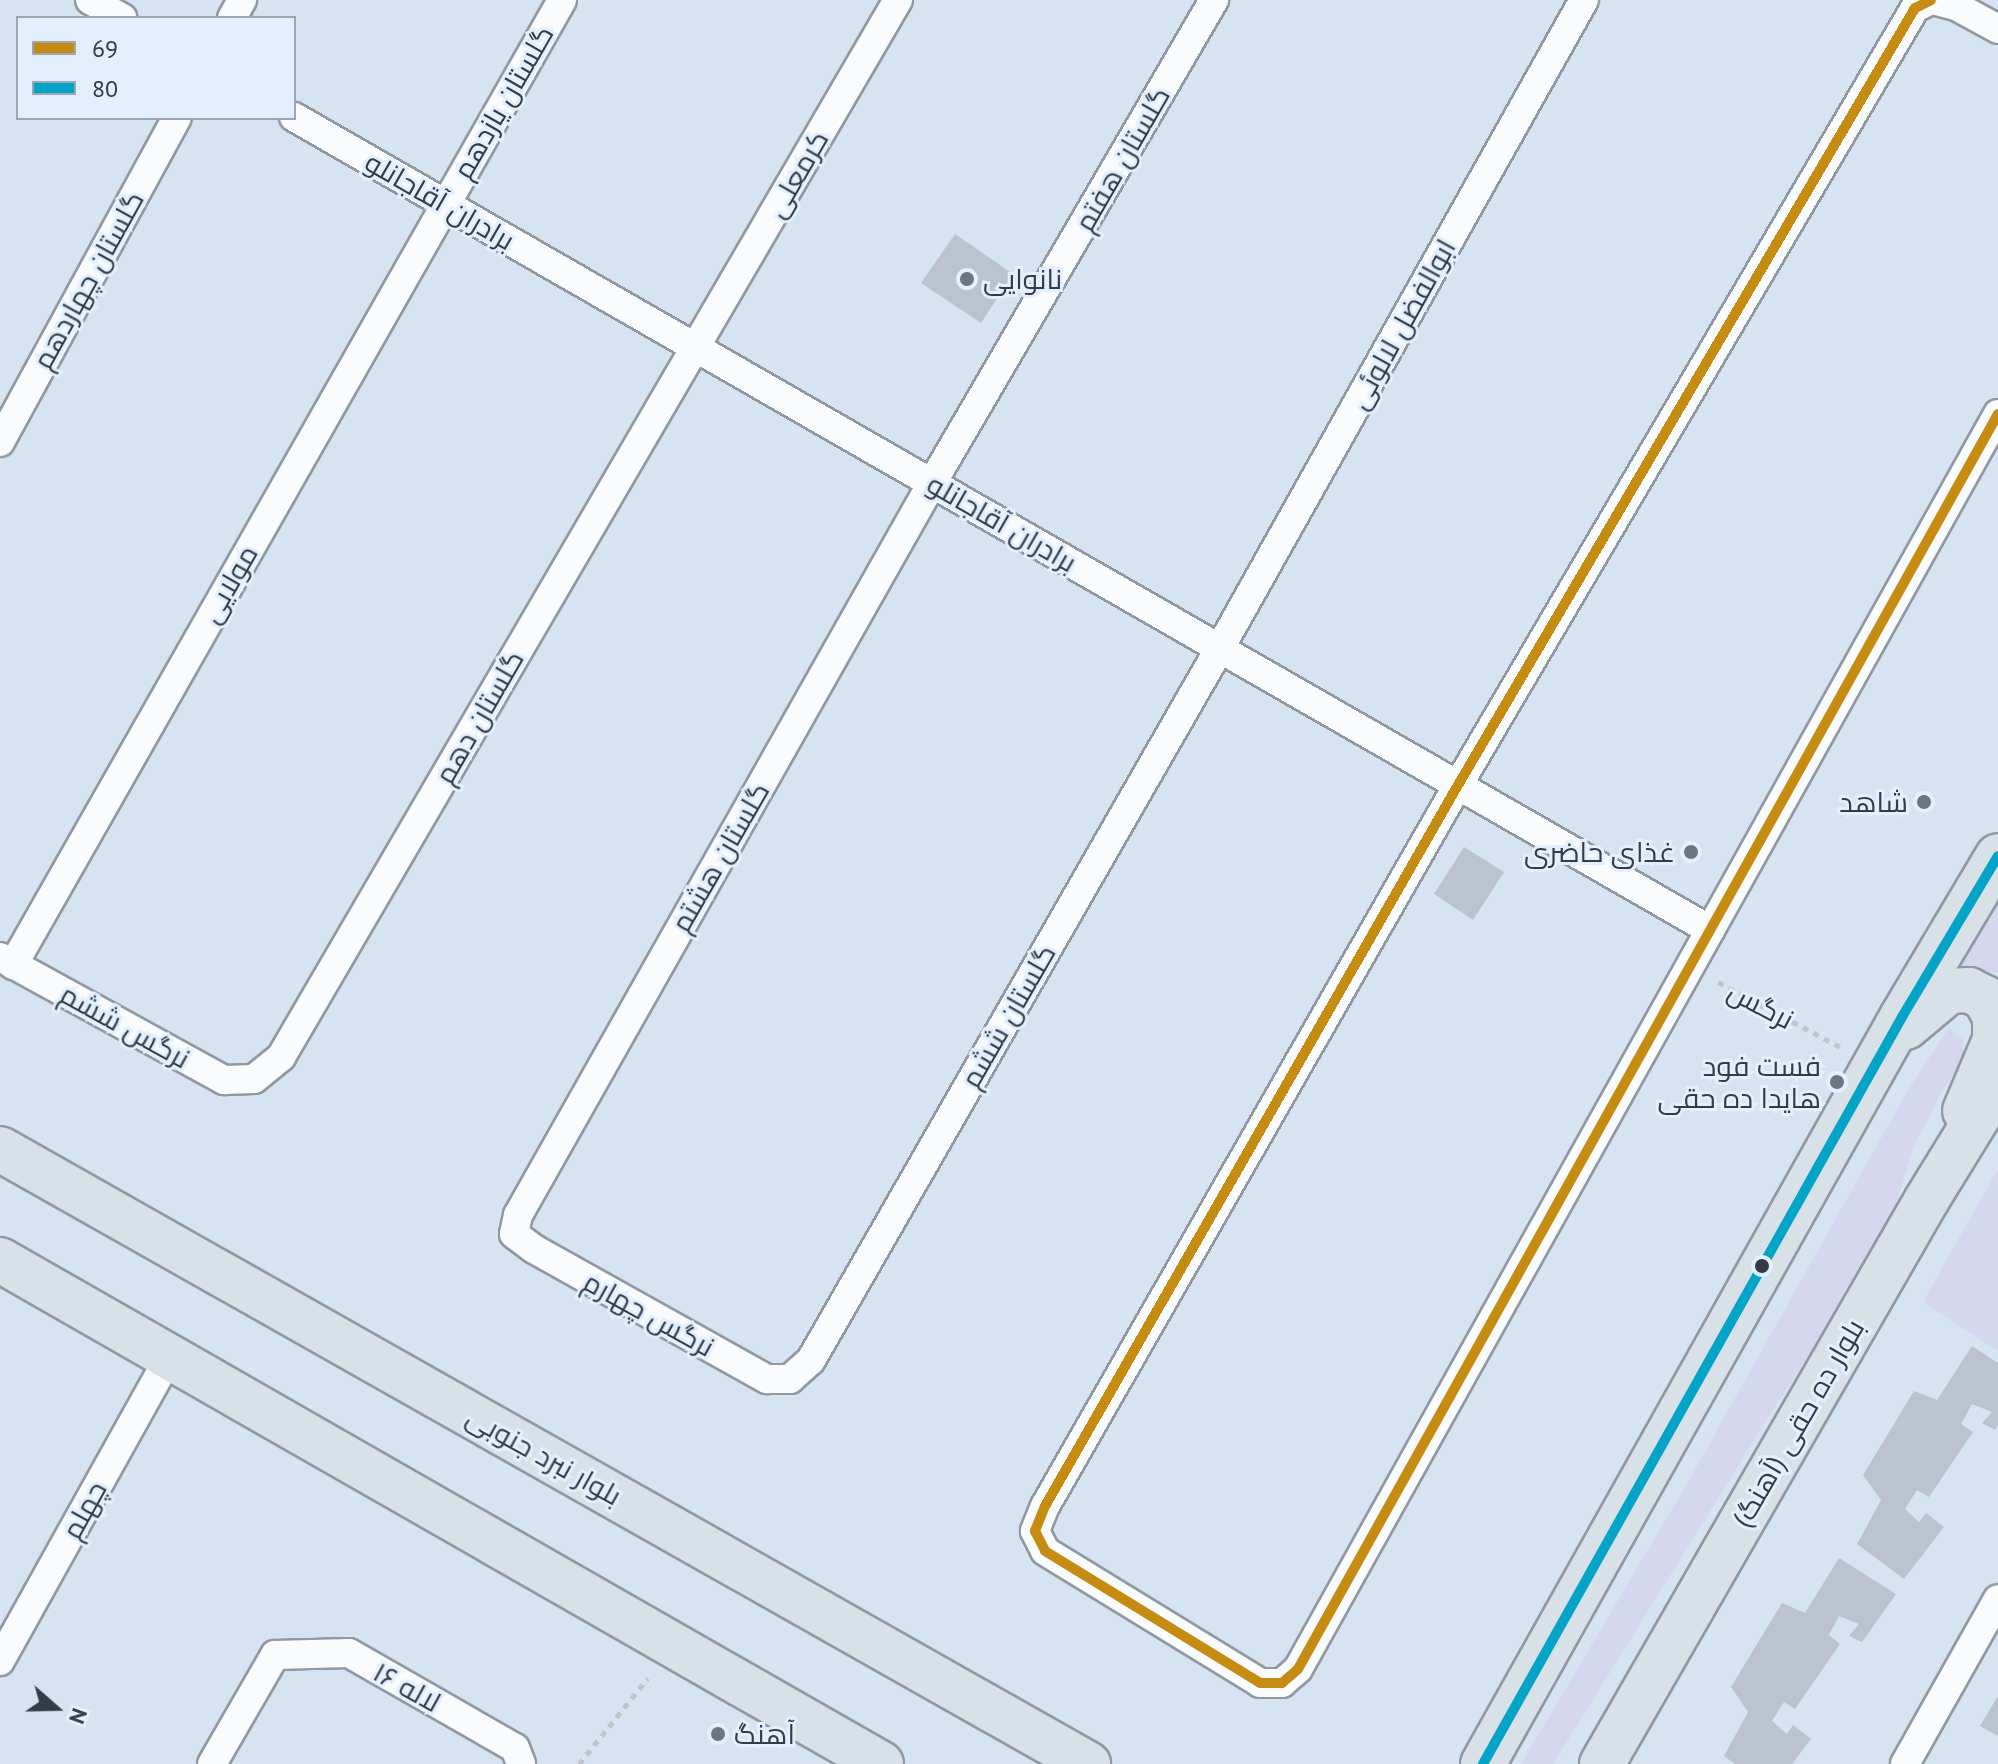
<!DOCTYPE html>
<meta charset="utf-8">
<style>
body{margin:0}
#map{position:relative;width:1998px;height:1764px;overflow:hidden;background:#d6e3f0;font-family:"PT Sans",Cairo,sans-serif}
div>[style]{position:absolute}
.green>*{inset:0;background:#d5d7ee}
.building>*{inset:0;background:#bbc3ce}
.path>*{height:5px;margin-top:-2.5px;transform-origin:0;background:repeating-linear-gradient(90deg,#bfc5c9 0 6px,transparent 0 12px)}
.roads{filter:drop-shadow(2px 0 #9099a3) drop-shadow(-2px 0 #9099a3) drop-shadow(0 2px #9099a3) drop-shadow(0 -2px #9099a3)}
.minor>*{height:28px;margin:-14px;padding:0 14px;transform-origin:14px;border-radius:14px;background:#f9fbfd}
.primary>*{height:44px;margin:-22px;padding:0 22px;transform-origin:22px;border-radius:22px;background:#d8e1e7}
.bus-1>*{height:10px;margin:-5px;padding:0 5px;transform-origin:5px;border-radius:5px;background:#c68c12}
.bus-2>*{height:10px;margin:-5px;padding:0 5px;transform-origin:5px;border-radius:5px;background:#03a4c7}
.dots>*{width:22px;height:22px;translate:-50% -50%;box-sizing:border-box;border:4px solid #e1effe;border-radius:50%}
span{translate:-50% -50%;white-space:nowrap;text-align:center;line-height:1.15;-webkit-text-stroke:6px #e1effe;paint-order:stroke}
.street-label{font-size:28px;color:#333c46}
.poi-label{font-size:28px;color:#333c46}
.left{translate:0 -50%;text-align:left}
.right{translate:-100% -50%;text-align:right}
.legend{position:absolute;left:16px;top:16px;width:280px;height:104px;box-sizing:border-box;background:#e1effe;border:2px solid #9ba7b4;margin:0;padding:10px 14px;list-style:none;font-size:24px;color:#333c46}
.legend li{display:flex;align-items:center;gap:16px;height:40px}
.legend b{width:40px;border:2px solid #9ba7b4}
.north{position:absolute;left:16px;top:1668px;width:80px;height:80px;-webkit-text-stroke:6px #e1effe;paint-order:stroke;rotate:110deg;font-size:22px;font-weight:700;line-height:32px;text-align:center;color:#333c46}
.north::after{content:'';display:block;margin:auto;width:28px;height:36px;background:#333c46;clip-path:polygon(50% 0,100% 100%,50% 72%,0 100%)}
</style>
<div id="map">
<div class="green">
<i style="clip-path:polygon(1998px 885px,1998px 973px,1969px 967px,1951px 971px)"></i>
<i style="clip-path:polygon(1949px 1028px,1964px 1040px,1963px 1062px,1944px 1088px,1914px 1146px,1883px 1244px,1776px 1405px,1553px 1764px,1521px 1764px,1684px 1489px,1908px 1090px)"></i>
<i style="clip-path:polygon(1998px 1169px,1998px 1351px,1923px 1302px)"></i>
</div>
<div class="building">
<i style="clip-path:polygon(955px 234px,1013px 274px,981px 323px,921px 283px)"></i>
<i style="clip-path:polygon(1464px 847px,1504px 872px,1473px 920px,1434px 894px)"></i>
<i style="clip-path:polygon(1972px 1346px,1998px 1363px,1998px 1425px,1995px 1430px,1982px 1423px,1992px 1412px,1972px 1404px,1961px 1424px,1973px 1432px,1929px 1497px,1917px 1490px,1905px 1509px,1919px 1522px,1926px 1513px,1944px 1527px,1904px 1579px,1857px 1544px,1881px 1500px,1863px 1475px,1914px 1391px,1937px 1400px)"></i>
<i style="clip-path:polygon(1839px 1558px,1896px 1594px,1862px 1642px,1849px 1636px,1859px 1624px,1839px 1616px,1829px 1635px,1840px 1644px,1795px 1709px,1784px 1702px,1772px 1721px,1787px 1734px,1793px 1725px,1811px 1739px,1792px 1764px,1735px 1764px,1724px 1756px,1748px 1712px,1731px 1687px,1782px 1603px,1805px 1613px)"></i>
<i style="clip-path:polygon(1998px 1696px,1998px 1736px,1980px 1726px)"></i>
</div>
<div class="path">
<i style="left:1718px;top:982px;width:138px;rotate:28deg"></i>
<i style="left:579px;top:1764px;width:110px;rotate:-51.3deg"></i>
</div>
<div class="roads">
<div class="minor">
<i style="left:90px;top:0;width:37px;rotate:29deg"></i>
<i style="left:1214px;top:0;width:559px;rotate:120.28deg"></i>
<i style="left:932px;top:483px;width:841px;rotate:119.49deg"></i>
<i style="left:518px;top:1215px;width:19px;rotate:102deg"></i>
<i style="left:514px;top:1234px;width:25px;rotate:37deg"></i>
<i style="left:534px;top:1249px;width:267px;rotate:29.2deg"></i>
<i style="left:767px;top:1379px;width:23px"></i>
<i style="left:790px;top:1379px;width:28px;rotate:-42deg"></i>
<i style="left:811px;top:1360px;width:821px;rotate:-60.13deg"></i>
<i style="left:1220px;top:648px;width:743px;rotate:-60.68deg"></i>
<i style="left:1931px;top:0;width:18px;rotate:153deg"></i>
<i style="left:1915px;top:8px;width:901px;rotate:120.46deg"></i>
<i style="left:1458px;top:785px;width:831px;rotate:119.8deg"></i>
<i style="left:1045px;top:1506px;width:27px;rotate:112deg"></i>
<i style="left:1035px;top:1531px;width:22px;rotate:63deg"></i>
<i style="left:1045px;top:1551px;width:252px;rotate:31.5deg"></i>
<i style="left:1260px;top:1683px;width:22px"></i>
<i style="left:1282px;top:1683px;width:21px;rotate:-41deg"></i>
<i style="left:1298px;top:1669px;width:1437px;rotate:-60.85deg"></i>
<i style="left:1933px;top:0;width:24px;rotate:15deg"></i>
<i style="left:1956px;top:6px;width:48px;rotate:28.7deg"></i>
<i style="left:232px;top:18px;width:21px;rotate:-61deg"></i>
<i style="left:294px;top:117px;width:1633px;rotate:29.86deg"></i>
<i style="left:0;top:442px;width:369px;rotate:-61.4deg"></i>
<i style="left:0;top:957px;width:256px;rotate:28.8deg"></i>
<i style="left:224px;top:1080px;width:30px;rotate:-2deg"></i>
<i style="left:254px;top:1079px;width:35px;rotate:-39deg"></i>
<i style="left:281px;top:1057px;width:1224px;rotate:-59.73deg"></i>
<i style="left:13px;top:965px;width:1110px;rotate:-60.36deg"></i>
<i style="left:0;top:1661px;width:346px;rotate:-60.9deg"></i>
<i style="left:212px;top:1764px;width:126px;rotate:-60deg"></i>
<i style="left:275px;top:1655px;width:74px;rotate:-1.5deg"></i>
<i style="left:349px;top:1653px;width:191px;rotate:29.8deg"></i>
<i style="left:515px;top:1748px;width:17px;rotate:69deg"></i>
<i style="left:1905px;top:1764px;width:189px;rotate:-60.6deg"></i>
</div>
<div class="primary">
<i style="left:1906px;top:1027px;width:56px;rotate:-39.9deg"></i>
<i style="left:1949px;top:991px;width:20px;rotate:-3deg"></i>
<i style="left:1969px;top:990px;width:18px;rotate:27deg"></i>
<i style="left:1985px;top:998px;width:21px;rotate:62deg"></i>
<i style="left:1995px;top:1017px;width:23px;rotate:90deg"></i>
<i style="left:1995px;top:1040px;width:77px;rotate:112.9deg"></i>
<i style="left:0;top:1149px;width:1250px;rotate:29.48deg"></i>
<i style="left:0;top:1260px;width:1015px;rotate:29.77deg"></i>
<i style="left:1483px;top:1764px;width:856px;rotate:-60.71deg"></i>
<i style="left:1902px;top:1017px;width:187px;rotate:-59.2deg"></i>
<i style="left:1602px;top:1764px;width:650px;rotate:-60.08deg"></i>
<i style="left:1926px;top:1201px;width:137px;rotate:-58.4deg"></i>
</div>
</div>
<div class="bus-1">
<i style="left:1931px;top:0;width:18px;rotate:153deg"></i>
<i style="left:1915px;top:8px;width:901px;rotate:120.46deg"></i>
<i style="left:1458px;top:785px;width:831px;rotate:119.8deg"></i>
<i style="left:1045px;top:1506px;width:27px;rotate:112deg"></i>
<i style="left:1035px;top:1531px;width:22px;rotate:63deg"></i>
<i style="left:1045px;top:1551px;width:252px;rotate:31.5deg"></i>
<i style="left:1260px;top:1683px;width:22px"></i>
<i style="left:1282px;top:1683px;width:21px;rotate:-41deg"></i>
<i style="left:1298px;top:1669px;width:1437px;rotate:-60.85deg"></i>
</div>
<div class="bus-2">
<i style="left:1483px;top:1764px;width:856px;rotate:-60.71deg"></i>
<i style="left:1902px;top:1017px;width:187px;rotate:-59.2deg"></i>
</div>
<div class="dots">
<i style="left:967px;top:279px;background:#6c7682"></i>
<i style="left:1924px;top:802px;background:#6c7682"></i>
<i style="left:1691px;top:852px;background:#6c7682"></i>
<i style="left:1837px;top:1082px;background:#6c7682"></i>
<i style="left:1762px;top:1266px;background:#333c46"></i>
<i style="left:718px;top:1734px;background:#6c7682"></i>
</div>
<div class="street-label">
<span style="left:503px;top:102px;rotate:-60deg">گلستان یازدهم</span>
<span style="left:1122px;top:159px;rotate:-60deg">گلستان هفتم</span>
<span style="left:797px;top:174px;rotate:-60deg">کرمعلی</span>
<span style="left:440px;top:201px;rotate:30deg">برادران آقاجانلو</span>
<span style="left:88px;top:280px;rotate:-61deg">گلستان چهاردهم</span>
<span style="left:1402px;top:324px;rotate:-61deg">ابوالفضل لالوئی</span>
<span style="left:1002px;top:523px;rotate:30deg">برادران آقاجانلو</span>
<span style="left:229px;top:584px;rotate:-60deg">مولایی</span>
<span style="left:479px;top:717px;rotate:-60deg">گلستان دهم</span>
<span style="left:720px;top:857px;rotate:-60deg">گلستان هشتم</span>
<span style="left:1761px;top:1005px;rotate:28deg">نرگس</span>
<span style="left:1008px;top:1016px;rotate:-60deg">گلستان ششم</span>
<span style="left:125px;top:1026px;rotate:29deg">نرگس ششم</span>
<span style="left:649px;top:1314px;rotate:29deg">نرگس چهارم</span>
<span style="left:1798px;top:1423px;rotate:-60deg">بلوار ده حقی (آهنگ)</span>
<span style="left:544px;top:1456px;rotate:29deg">بلوار نبرد جنوبی</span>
<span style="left:84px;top:1510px;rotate:-61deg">چهلم</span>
<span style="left:407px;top:1687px;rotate:29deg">لاله ۱۶</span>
</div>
<div class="poi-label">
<span class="left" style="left:983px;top:279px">نانوایی</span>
<span class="right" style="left:1908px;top:802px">شاهد</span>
<span class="right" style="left:1675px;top:852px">غذای حاضری</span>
<span class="right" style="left:1821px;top:1082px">فست فود<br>هایدا ده حقی</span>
<span class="left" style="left:734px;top:1734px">آهنگ</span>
</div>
<ul class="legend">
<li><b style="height:10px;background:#c68c12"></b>69</li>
<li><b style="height:10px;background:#03a4c7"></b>80</li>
</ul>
<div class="north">N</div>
</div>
